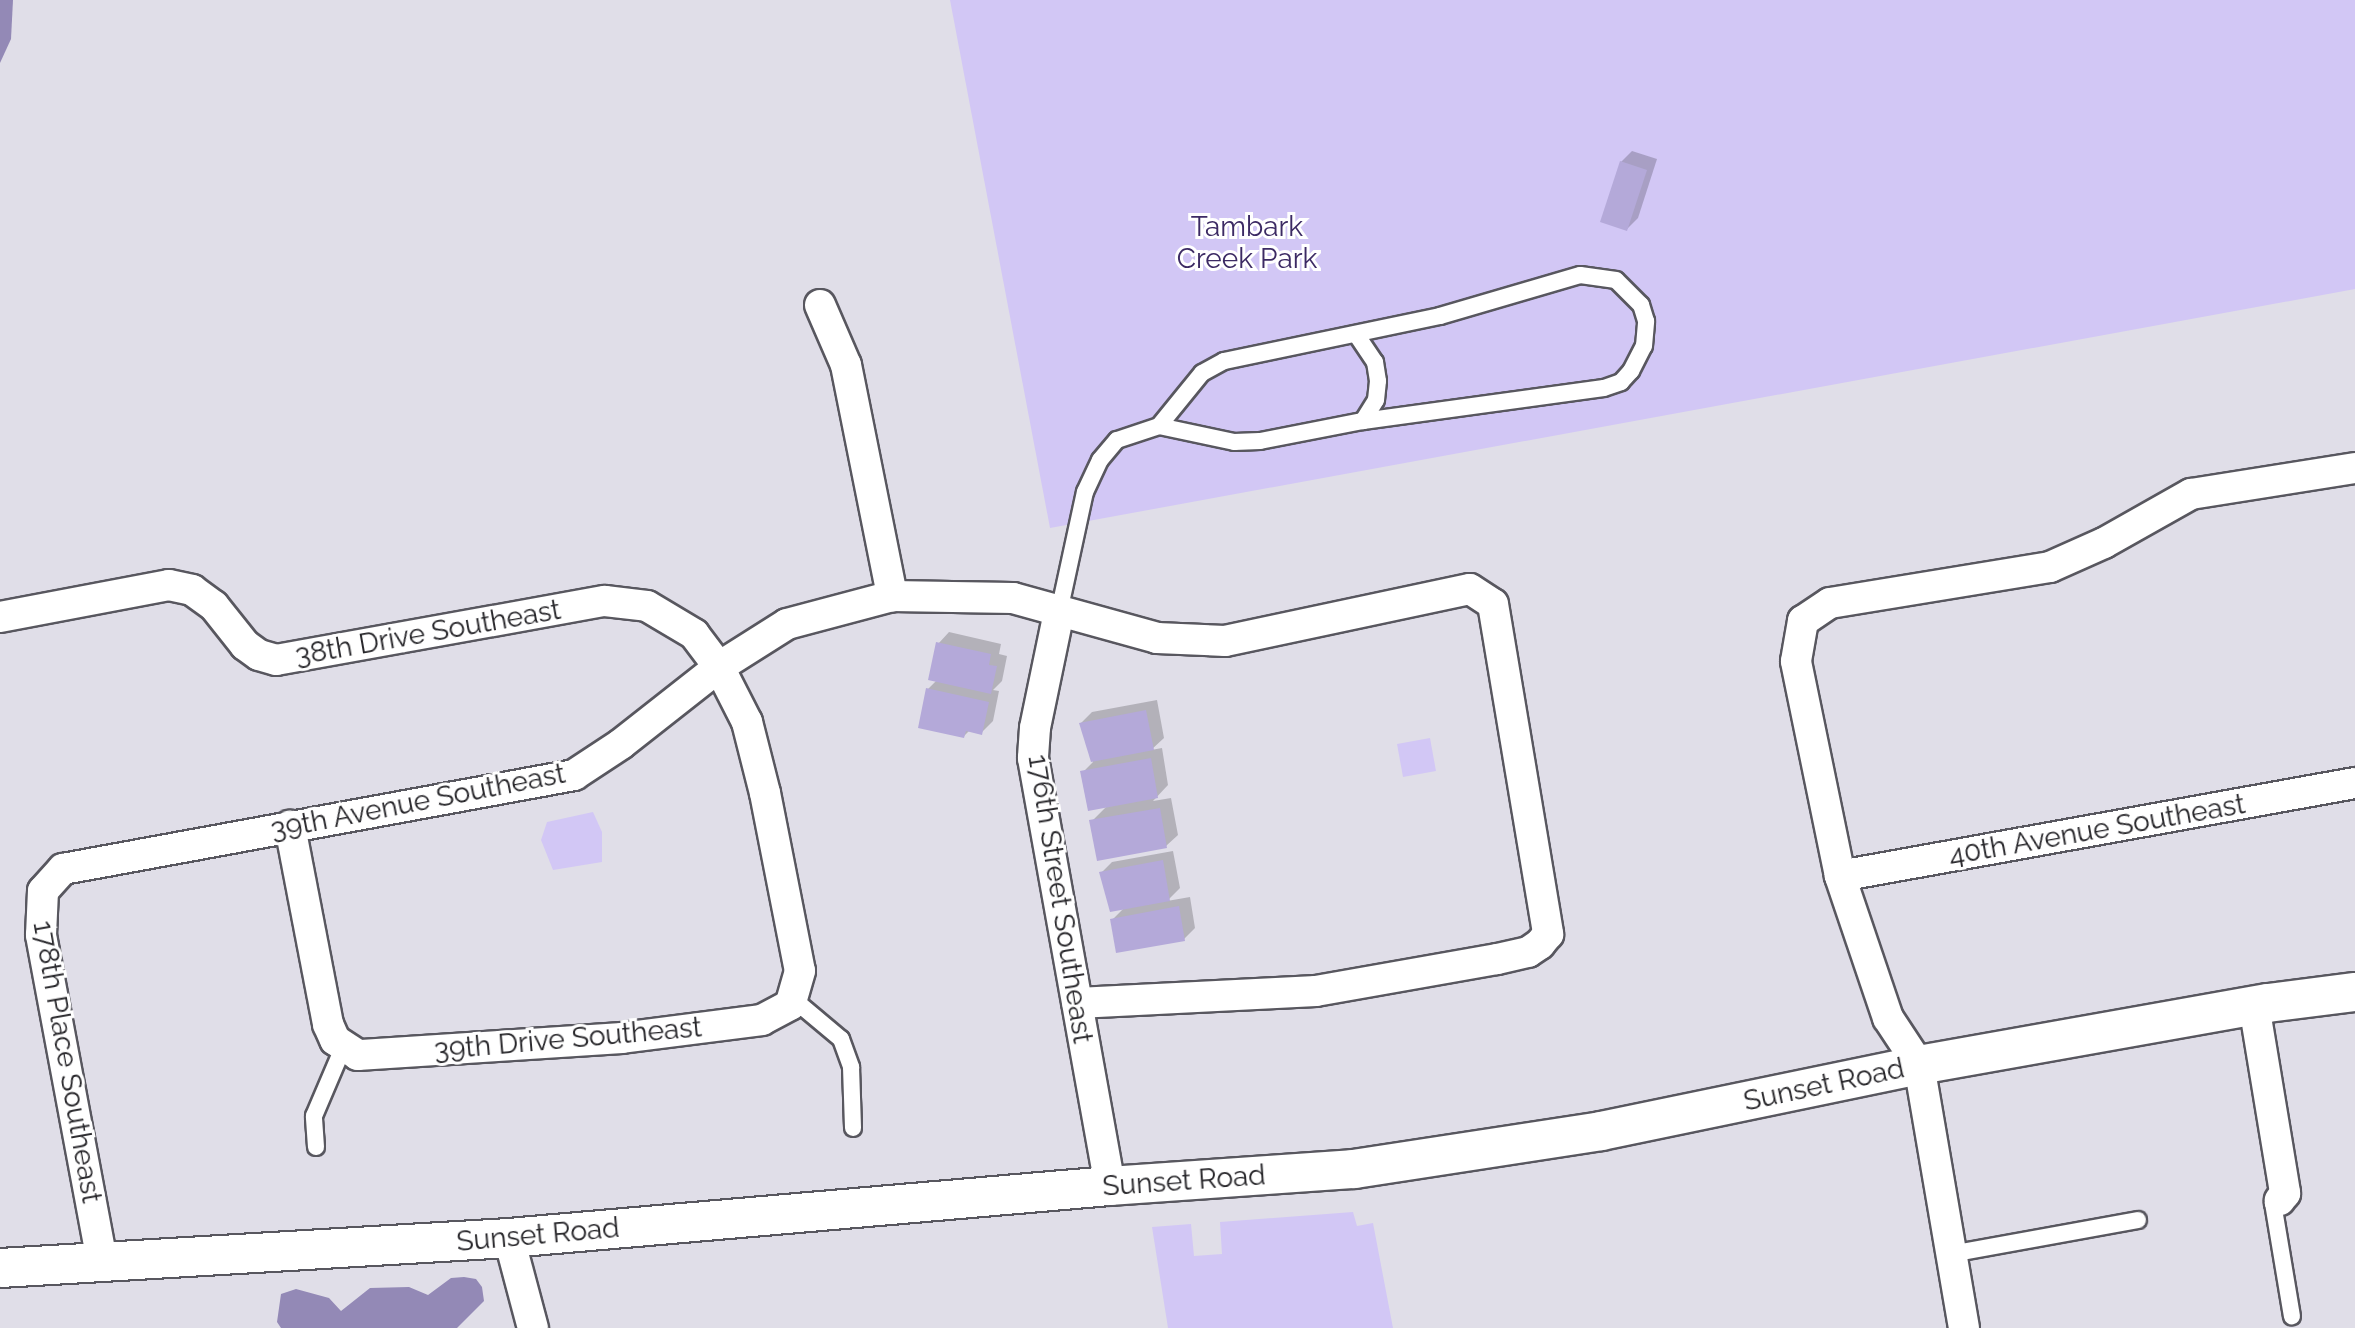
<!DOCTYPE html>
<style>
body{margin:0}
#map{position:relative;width:2355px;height:1328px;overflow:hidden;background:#e0dee8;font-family:Raleway,sans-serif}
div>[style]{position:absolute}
.green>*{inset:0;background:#d2c7f5}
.water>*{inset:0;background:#9389b6}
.shadow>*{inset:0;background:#0003}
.building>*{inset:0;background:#b4a9d9}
.roads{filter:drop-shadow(2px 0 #58575f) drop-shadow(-2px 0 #58575f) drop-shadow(0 2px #58575f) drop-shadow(0 -2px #58575f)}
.service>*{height:16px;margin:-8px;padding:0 8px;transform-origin:8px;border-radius:8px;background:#fff}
.minor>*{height:30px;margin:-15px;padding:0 15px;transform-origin:15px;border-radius:15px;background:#fff}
.tertiary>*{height:38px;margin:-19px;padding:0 19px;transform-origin:19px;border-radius:19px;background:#fff}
span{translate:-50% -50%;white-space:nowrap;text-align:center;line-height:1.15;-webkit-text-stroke:6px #fff;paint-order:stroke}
.park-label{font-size:28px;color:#3c2a64}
.street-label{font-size:28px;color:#252428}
</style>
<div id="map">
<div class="green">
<i style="clip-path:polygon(950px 0,2355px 0,2355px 289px,1050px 528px)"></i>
<i style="clip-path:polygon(1430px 738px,1436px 771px,1403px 777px,1397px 744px)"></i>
<i style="clip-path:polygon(593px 812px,602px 832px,602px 862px,553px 870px,541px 840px,547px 822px)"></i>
<i style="clip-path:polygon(1353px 1212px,1357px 1226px,1373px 1223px,1393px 1328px,1168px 1328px,1152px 1227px,1191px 1224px,1194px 1256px,1222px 1254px,1220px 1222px)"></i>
</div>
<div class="water">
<i style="clip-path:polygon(0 0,13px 0,11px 39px,0 63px)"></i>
<i style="clip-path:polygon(464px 1277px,476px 1279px,482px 1287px,484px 1301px,457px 1328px,281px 1328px,277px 1322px,281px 1294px,296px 1289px,329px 1298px,341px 1311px,370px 1288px,409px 1287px,428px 1295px,451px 1278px)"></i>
</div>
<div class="shadow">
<i style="clip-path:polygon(1632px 151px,1657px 159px,1638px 218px,1627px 229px,1621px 162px)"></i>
<i style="clip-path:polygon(949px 632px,1001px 644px,999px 654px,1007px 656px,1002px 681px,993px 690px,999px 691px,993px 721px,982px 732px,970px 730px,964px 736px,928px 689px,937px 680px,938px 644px)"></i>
<i style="clip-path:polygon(1157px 700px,1164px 738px,1151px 750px,1162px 748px,1168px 785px,1153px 801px,1171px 798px,1178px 835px,1166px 846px,1092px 821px,1107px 806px,1083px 772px,1093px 762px,1081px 723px,1092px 712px)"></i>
<i style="clip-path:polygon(1173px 851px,1180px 888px,1167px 901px,1190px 897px,1195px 928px,1184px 939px,1112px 920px,1125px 907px,1101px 873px,1112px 862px)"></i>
</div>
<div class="building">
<i style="clip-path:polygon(1620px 161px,1647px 170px,1627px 231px,1600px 222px)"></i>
<i style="clip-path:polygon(936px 642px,991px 654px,989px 665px,997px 666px,991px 694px,928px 680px)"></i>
<i style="clip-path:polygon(926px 688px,989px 702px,982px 735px,966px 731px,964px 738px,918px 728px)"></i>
<i style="clip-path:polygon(1146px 710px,1154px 750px,1091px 762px,1079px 723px)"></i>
<i style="clip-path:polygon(1151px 758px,1158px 798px,1088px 811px,1080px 771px)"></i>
<i style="clip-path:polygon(1160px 808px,1167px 848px,1097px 861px,1089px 820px)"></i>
<i style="clip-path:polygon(1163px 860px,1170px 901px,1110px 912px,1099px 872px)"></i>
<i style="clip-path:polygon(1179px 906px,1185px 941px,1116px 953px,1110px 919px)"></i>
</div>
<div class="roads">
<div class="service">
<i style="left:1356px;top:334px;width:34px;rotate:56deg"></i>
<i style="left:1375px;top:362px;width:19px;rotate:81deg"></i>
<i style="left:1378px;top:381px;width:19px;rotate:96deg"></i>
<i style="left:1376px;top:400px;width:25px;rotate:122deg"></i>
<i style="left:1059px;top:612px;width:123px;rotate:-77.8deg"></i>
<i style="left:1085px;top:492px;width:35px;rotate:-65deg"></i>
<i style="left:1100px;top:460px;width:26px;rotate:-50deg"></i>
<i style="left:1117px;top:440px;width:44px;rotate:-18.4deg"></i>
<i style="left:1159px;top:426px;width:77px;rotate:12deg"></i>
<i style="left:1234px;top:442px;width:26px;rotate:-2deg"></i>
<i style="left:1260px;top:441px;width:105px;rotate:-11deg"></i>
<i style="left:1363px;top:421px;width:243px;rotate:-7.8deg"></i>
<i style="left:1604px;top:388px;width:18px;rotate:-19deg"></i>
<i style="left:1621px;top:382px;width:15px;rotate:-48deg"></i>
<i style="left:1631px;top:371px;width:28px;rotate:-63deg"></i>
<i style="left:1644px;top:346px;width:25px;rotate:-85deg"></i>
<i style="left:1646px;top:321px;width:17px;rotate:-107deg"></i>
<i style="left:1641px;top:305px;width:35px;rotate:-135deg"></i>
<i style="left:1616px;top:280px;width:36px;rotate:-172deg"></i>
<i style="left:1580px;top:275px;width:146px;rotate:163.7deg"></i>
<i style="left:1440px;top:316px;width:221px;rotate:168.2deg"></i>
<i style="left:1224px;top:361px;width:25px;rotate:151deg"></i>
<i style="left:1202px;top:373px;width:68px;rotate:129.1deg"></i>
<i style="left:792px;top:998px;width:64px;rotate:39.9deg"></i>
<i style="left:841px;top:1039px;width:30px;rotate:70deg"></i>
<i style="left:851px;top:1067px;width:61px;rotate:88.1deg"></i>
<i style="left:316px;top:1147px;width:31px;rotate:-94deg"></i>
<i style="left:314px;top:1116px;width:74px;rotate:-66.9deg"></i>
<i style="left:2280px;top:1200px;width:8px;rotate:157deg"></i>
<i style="left:2273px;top:1203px;width:115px;rotate:80.5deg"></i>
<i style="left:1951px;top:1254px;width:190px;rotate:-10.3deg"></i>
</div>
<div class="minor">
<i style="left:820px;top:305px;width:65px;rotate:66.6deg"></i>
<i style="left:846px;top:365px;width:236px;rotate:78.7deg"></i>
<i style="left:1059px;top:612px;width:118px;rotate:101.7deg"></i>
<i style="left:1035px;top:728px;width:30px;rotate:94deg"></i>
<i style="left:1033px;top:758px;width:435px;rotate:79.8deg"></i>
<i style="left:0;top:617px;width:172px;rotate:-10.7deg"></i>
<i style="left:169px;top:585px;width:24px;rotate:12deg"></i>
<i style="left:192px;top:590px;width:27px;rotate:36deg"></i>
<i style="left:214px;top:606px;width:50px;rotate:51.5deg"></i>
<i style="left:245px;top:645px;width:17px;rotate:36deg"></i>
<i style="left:259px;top:655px;width:18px;rotate:16deg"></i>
<i style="left:276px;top:660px;width:334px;rotate:-10.2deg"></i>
<i style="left:605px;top:601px;width:42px;rotate:6.8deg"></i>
<i style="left:647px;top:606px;width:55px;rotate:30.8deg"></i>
<i style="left:694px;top:634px;width:41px;rotate:52.9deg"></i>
<i style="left:719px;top:667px;width:62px;rotate:63deg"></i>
<i style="left:747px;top:722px;width:73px;rotate:75.8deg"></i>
<i style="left:765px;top:793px;width:181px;rotate:78.9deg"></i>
<i style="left:800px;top:971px;width:35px;rotate:106deg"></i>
<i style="left:790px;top:1005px;width:32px;rotate:152deg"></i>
<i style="left:762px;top:1020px;width:141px;rotate:172.7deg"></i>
<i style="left:622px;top:1038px;width:265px;rotate:176.3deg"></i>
<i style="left:358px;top:1055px;width:27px;rotate:-147deg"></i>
<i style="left:335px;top:1040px;width:17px;rotate:-114deg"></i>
<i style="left:328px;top:1024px;width:202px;rotate:-100.9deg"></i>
<i style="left:1840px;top:876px;width:523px;rotate:-10.24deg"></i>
<i style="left:2254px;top:1005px;width:191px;rotate:80.6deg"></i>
<i style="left:2285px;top:1193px;width:9px;rotate:126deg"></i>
<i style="left:509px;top:1238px;width:93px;rotate:75.1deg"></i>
<i style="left:102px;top:1261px;width:332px;rotate:-100.6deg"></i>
<i style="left:41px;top:935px;width:44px;rotate:-87.4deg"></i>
<i style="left:43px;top:891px;width:30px;rotate:-48deg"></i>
<i style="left:63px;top:869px;width:520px;rotate:-10.42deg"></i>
<i style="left:574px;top:775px;width:56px;rotate:-33.4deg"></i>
<i style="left:621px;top:744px;width:125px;rotate:-38.2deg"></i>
<i style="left:719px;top:667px;width:80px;rotate:-32.3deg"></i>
<i style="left:787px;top:624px;width:109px;rotate:-14.9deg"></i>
<i style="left:892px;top:596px;width:121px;rotate:0.9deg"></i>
<i style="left:1013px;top:598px;width:149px;rotate:15.5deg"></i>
<i style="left:1157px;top:638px;width:68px;rotate:2.5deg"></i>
<i style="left:1225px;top:641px;width:250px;rotate:-12deg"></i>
<i style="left:1470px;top:589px;width:27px;rotate:33deg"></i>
<i style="left:1493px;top:604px;width:335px;rotate:80.5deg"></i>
<i style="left:1548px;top:934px;width:13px;rotate:129deg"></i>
<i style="left:1540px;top:944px;width:14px;rotate:146deg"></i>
<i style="left:1528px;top:952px;width:32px;rotate:167deg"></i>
<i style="left:1497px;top:959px;width:184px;rotate:170deg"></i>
<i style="left:1316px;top:991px;width:239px;rotate:177.1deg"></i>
<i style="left:1964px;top:1328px;width:267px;rotate:-99.7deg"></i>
<i style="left:1919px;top:1065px;width:56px;rotate:-123.4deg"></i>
<i style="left:1888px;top:1018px;width:150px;rotate:-108.7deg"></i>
<i style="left:1840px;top:876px;width:219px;rotate:-101.6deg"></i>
<i style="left:1796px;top:661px;width:41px;rotate:-80.1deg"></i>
<i style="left:1803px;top:621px;width:32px;rotate:-34deg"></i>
<i style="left:1830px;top:603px;width:223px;rotate:-9.3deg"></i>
<i style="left:2050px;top:567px;width:59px;rotate:-24deg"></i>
<i style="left:2104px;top:543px;width:100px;rotate:-29.4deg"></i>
<i style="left:2191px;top:494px;width:166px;rotate:-9deg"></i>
</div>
<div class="tertiary">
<i style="left:0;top:1268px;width:510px;rotate:-3.37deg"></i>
<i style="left:509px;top:1238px;width:603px;rotate:-4.95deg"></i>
<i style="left:1110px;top:1186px;width:245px;rotate:-4deg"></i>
<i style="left:1354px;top:1169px;width:250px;rotate:-8.7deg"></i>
<i style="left:1601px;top:1131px;width:325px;rotate:-11.7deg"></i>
<i style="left:1919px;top:1065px;width:354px;rotate:-10.1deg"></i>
<i style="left:2268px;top:1003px;width:88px;rotate:-7.2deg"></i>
</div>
</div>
<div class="park-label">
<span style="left:1247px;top:243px">Tambark<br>Creek Park</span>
</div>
<div class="street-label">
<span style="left:428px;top:633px;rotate:-10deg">38th Drive Southeast</span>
<span style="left:418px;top:802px;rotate:-11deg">39th Avenue Southeast</span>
<span style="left:2097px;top:830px;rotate:-10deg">40th Avenue Southeast</span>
<span style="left:1060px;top:899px;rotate:81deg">176th Street Southeast</span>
<span style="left:568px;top:1039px;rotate:-5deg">39th Drive Southeast</span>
<span style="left:67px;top:1062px;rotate:80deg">178th Place Southeast</span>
<span style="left:1824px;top:1085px;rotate:-12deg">Sunset Road</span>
<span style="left:1184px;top:1181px;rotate:-4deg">Sunset Road</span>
<span style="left:538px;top:1235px;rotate:-5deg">Sunset Road</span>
</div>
</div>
